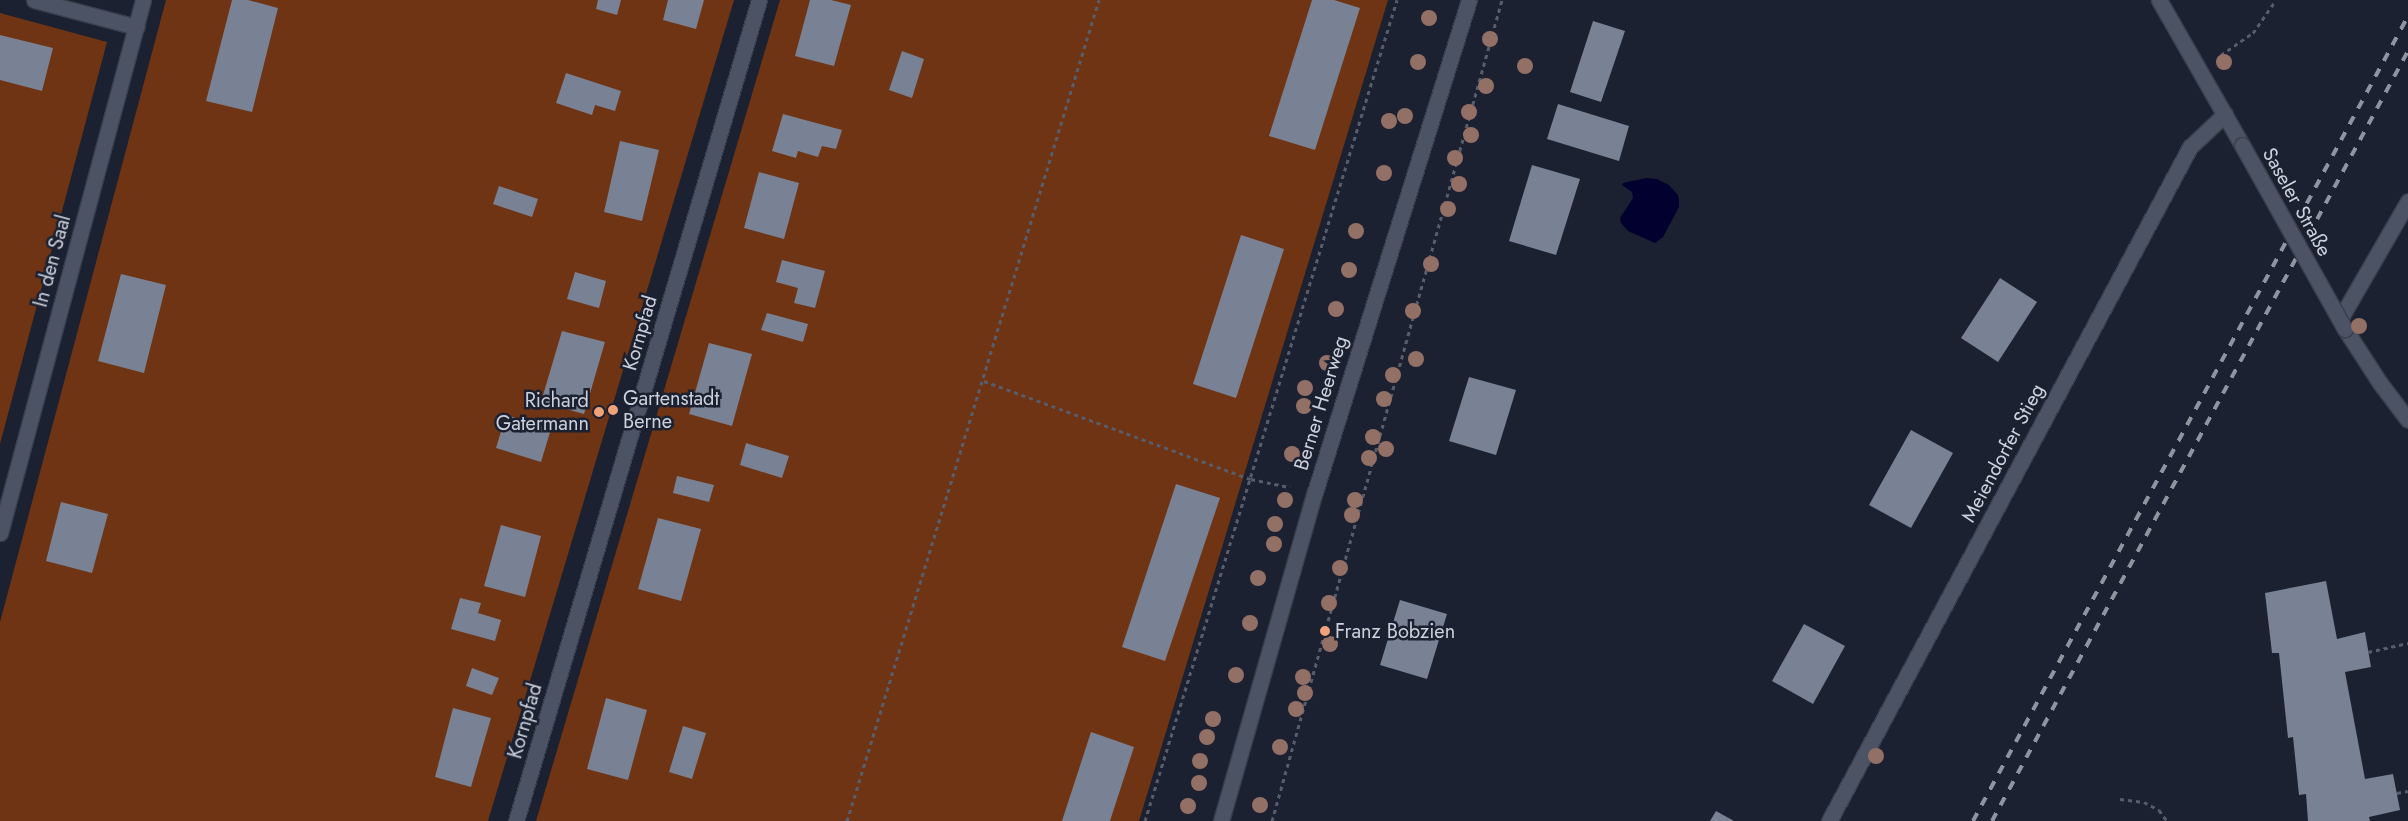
<!DOCTYPE html>
<meta charset="utf-8">
<style>
body{margin:0}
#map{position:relative;width:2408px;height:821px;overflow:hidden;background:#1b2131;font-family:Jost,sans-serif}
div>[style]{position:absolute}
.green>*{inset:0;background:#6f3413}
.water>*{inset:0;background:#02002f}
.building>*{inset:0;background:#798195}
.path>*{height:3px;margin-top:-1.5px;transform-origin:0;background:repeating-linear-gradient(90deg,#585d6c 0 4px,transparent 0 8px)}
.roads{filter:drop-shadow(1px 0 #3a3e4c) drop-shadow(-1px 0 #3a3e4c) drop-shadow(0 1px #3a3e4c) drop-shadow(0 -1px #3a3e4c)}
.lane>*{height:15px;margin:-7.5px;padding:0 7.5px;transform-origin:7.5px;border-radius:7.5px;background:#4b5365}
.street>*{height:15px;margin:-7.5px;padding:0 7.5px;transform-origin:7.5px;border-radius:7.5px;background:#4b5365}
.secondary>*{height:15px;margin:-7.5px;padding:0 7.5px;transform-origin:7.5px;border-radius:7.5px;background:#4b5365}
.rail>*{height:4px;margin-top:-2px;transform-origin:0;background:repeating-linear-gradient(90deg,#9094a1 0 9px,transparent 0 18px)}
.bridges{filter:drop-shadow(1px 0 #3a3e4c) drop-shadow(-1px 0 #3a3e4c) drop-shadow(0 1px #3a3e4c) drop-shadow(0 -1px #3a3e4c)}
.street-bridge>*{height:15px;margin:-7.5px;padding:0 7.5px;transform-origin:7.5px;border-radius:7.5px;background:#4b5365}
.trees>*{width:16px;height:16px;margin:-8px;border-radius:50%;background:#937065}
.dots>*{width:14px;height:14px;translate:-50% -50%;box-sizing:border-box;border:2px solid #1b2131;border-radius:50%}
span{translate:-50% -50%;white-space:nowrap;text-align:center;line-height:1.15;-webkit-text-stroke:5px #1b2131;paint-order:stroke}
.street-label{font-size:20px;color:#cdd1dc}
.poi-label{font-size:20px;color:#cdd1dc}
.left{translate:0 -50%;text-align:left}
.right{translate:-100% -50%;text-align:right}
</style>
<div id="map">
<div class="green">
<i style="clip-path:polygon(166px 0,734px 0,488px 821px,0 821px,0 622px)"></i>
<i style="clip-path:polygon(780px 0,1388px 0,1139px 821px,536px 821px)"></i>
<i style="clip-path:polygon(0 13px,107px 42px,0 444px)"></i>
</div>
<div class="water">
<i style="clip-path:polygon(1646px 178px,1657px 179px,1669px 185px,1678px 195px,1679px 200px,1679px 207px,1663px 237px,1655px 243px,1628px 231px,1621px 223px,1620px 218px,1633px 198px,1632px 192px,1622px 185px,1623px 183px)"></i>
</div>
<div class="building">
<i style="clip-path:polygon(232px 0,248px 0,278px 8px,252px 112px,206px 101px)"></i>
<i style="clip-path:polygon(598px 0,621px 0,617px 15px,596px 9px)"></i>
<i style="clip-path:polygon(668px 0,704px 0,696px 29px,663px 20px)"></i>
<i style="clip-path:polygon(810px 0,831px 0,851px 5px,834px 66px,795px 56px)"></i>
<i style="clip-path:polygon(1312px 0,1334px 0,1360px 8px,1315px 150px,1269px 136px)"></i>
<i style="clip-path:polygon(1593px 21px,1625px 31px,1601px 102px,1570px 92px)"></i>
<i style="clip-path:polygon(0 35px,53px 48px,42px 91px,0 80px)"></i>
<i style="clip-path:polygon(902px 51px,924px 59px,912px 98px,889px 90px)"></i>
<i style="clip-path:polygon(566px 73px,621px 91px,615px 111px,595px 105px,592px 115px,556px 103px)"></i>
<i style="clip-path:polygon(1558px 104px,1629px 126px,1619px 161px,1547px 139px)"></i>
<i style="clip-path:polygon(783px 114px,842px 130px,836px 149px,822px 146px,818px 157px,798px 151px,796px 158px,772px 151px)"></i>
<i style="clip-path:polygon(620px 141px,659px 150px,642px 221px,604px 212px)"></i>
<i style="clip-path:polygon(1532px 165px,1580px 179px,1556px 255px,1509px 241px)"></i>
<i style="clip-path:polygon(759px 172px,799px 183px,784px 239px,744px 228px)"></i>
<i style="clip-path:polygon(499px 186px,538px 199px,532px 217px,493px 204px)"></i>
<i style="clip-path:polygon(1241px 235px,1284px 249px,1236px 398px,1193px 384px)"></i>
<i style="clip-path:polygon(782px 260px,825px 271px,815px 308px,794px 303px,798px 288px,776px 282px)"></i>
<i style="clip-path:polygon(575px 272px,606px 281px,599px 308px,567px 299px)"></i>
<i style="clip-path:polygon(121px 274px,166px 285px,144px 373px,98px 361px)"></i>
<i style="clip-path:polygon(2000px 278px,2037px 302px,1998px 362px,1961px 338px)"></i>
<i style="clip-path:polygon(767px 313px,808px 324px,803px 342px,761px 330px)"></i>
<i style="clip-path:polygon(562px 331px,605px 342px,584px 414px,541px 402px)"></i>
<i style="clip-path:polygon(709px 343px,752px 354px,732px 426px,689px 414px)"></i>
<i style="clip-path:polygon(1469px 377px,1516px 390px,1496px 455px,1449px 441px)"></i>
<i style="clip-path:polygon(506px 415px,551px 429px,541px 462px,496px 448px)"></i>
<i style="clip-path:polygon(1911px 430px,1953px 453px,1911px 528px,1869px 505px)"></i>
<i style="clip-path:polygon(746px 443px,789px 456px,782px 478px,740px 465px)"></i>
<i style="clip-path:polygon(677px 476px,714px 485px,709px 502px,673px 493px)"></i>
<i style="clip-path:polygon(1176px 484px,1220px 498px,1165px 661px,1122px 647px)"></i>
<i style="clip-path:polygon(61px 502px,108px 514px,92px 573px,46px 561px)"></i>
<i style="clip-path:polygon(658px 518px,701px 529px,681px 601px,638px 589px)"></i>
<i style="clip-path:polygon(501px 525px,541px 536px,525px 597px,484px 586px)"></i>
<i style="clip-path:polygon(2326px 581px,2337px 639px,2365px 632px,2371px 667px,2345px 672px,2365px 779px,2393px 774px,2400px 810px,2369px 817px,2370px 821px,2308px 821px,2306px 794px,2299px 795px,2293px 737px,2288px 738px,2279px 653px,2272px 653px,2265px 593px)"></i>
<i style="clip-path:polygon(460px 598px,481px 603px,478px 613px,501px 620px,495px 641px,451px 629px)"></i>
<i style="clip-path:polygon(1400px 600px,1447px 614px,1427px 679px,1380px 665px)"></i>
<i style="clip-path:polygon(1804px 624px,1845px 646px,1813px 704px,1772px 681px)"></i>
<i style="clip-path:polygon(472px 668px,499px 678px,492px 695px,466px 686px)"></i>
<i style="clip-path:polygon(606px 698px,647px 710px,628px 780px,587px 769px)"></i>
<i style="clip-path:polygon(453px 708px,491px 718px,471px 787px,435px 777px)"></i>
<i style="clip-path:polygon(683px 726px,706px 733px,692px 779px,669px 772px)"></i>
<i style="clip-path:polygon(1091px 732px,1134px 747px,1110px 821px,1062px 821px)"></i>
<i style="clip-path:polygon(1716px 811px,1734px 821px,1710px 821px)"></i>
</div>
<div class="path">
<i style="left:2221px;top:55px;width:39px;rotate:-35deg"></i>
<i style="left:2253px;top:33px;width:40px;rotate:-55.1deg"></i>
<i style="left:984px;top:381px;width:284px;rotate:20.2deg"></i>
<i style="left:1251px;top:479px;width:40px;rotate:12deg"></i>
<i style="left:2368px;top:652px;width:41px;rotate:-12.7deg"></i>
<i style="left:2397px;top:793px;width:11px;rotate:-10deg"></i>
<i style="left:2120px;top:799px;width:24px;rotate:7deg"></i>
<i style="left:2144px;top:802px;width:17px;rotate:28deg"></i>
<i style="left:2159px;top:810px;width:14px;rotate:54deg"></i>
<i style="left:847px;top:821px;width:859px;rotate:-72.94deg"></i>
<i style="left:1145px;top:821px;width:859px;rotate:-72.94deg"></i>
<i style="left:1272px;top:821px;width:853px;rotate:-74.35deg"></i>
</div>
<div class="roads">
<div class="lane">
<i style="left:2340px;top:319px;width:136px;rotate:-60deg"></i>
</div>
<div class="street">
<i style="left:34px;top:0;width:106px;rotate:14.8deg"></i>
<i style="left:2159px;top:0;width:167px;rotate:60.2deg"></i>
<i style="left:2345px;top:329px;width:64px;rotate:57.1deg"></i>
<i style="left:2380px;top:383px;width:46px;rotate:52.9deg"></i>
<i style="left:0;top:533px;width:552px;rotate:-74.98deg"></i>
<i style="left:516px;top:821px;width:856px;rotate:-73.51deg"></i>
<i style="left:1829px;top:821px;width:765px;rotate:-61.83deg"></i>
<i style="left:2190px;top:147px;width:48px;rotate:-43.3deg"></i>
</div>
<div class="secondary">
<i style="left:1221px;top:821px;width:342px;rotate:-74.1deg"></i>
<i style="left:1315px;top:492px;width:516px;rotate:-72.62deg"></i>
</div>
</div>
<div class="rail">
<i style="left:1973px;top:821px;width:915px;rotate:-61.61deg"></i>
<i style="left:1992px;top:821px;width:875px;rotate:-61.62deg"></i>
</div>
<div class="bridges">
<div class="street-bridge">
<i style="left:2242px;top:145px;width:211px;rotate:60.8deg"></i>
</div>
</div>
<div class="trees">
<i style="left:1429px;top:18px"></i>
<i style="left:1490px;top:39px"></i>
<i style="left:1418px;top:62px"></i>
<i style="left:2224px;top:62px"></i>
<i style="left:1525px;top:66px"></i>
<i style="left:1486px;top:86px"></i>
<i style="left:1469px;top:112px"></i>
<i style="left:1405px;top:116px"></i>
<i style="left:1389px;top:121px"></i>
<i style="left:1471px;top:135px"></i>
<i style="left:1455px;top:158px"></i>
<i style="left:1384px;top:173px"></i>
<i style="left:1459px;top:184px"></i>
<i style="left:1448px;top:209px"></i>
<i style="left:1356px;top:231px"></i>
<i style="left:1431px;top:264px"></i>
<i style="left:1349px;top:270px"></i>
<i style="left:1336px;top:309px"></i>
<i style="left:1413px;top:311px"></i>
<i style="left:2359px;top:326px"></i>
<i style="left:1416px;top:359px"></i>
<i style="left:1327px;top:363px"></i>
<i style="left:1393px;top:375px"></i>
<i style="left:1305px;top:388px"></i>
<i style="left:1384px;top:399px"></i>
<i style="left:1304px;top:406px"></i>
<i style="left:1373px;top:437px"></i>
<i style="left:1386px;top:449px"></i>
<i style="left:1292px;top:454px"></i>
<i style="left:1369px;top:458px"></i>
<i style="left:1285px;top:500px"></i>
<i style="left:1355px;top:500px"></i>
<i style="left:1352px;top:515px"></i>
<i style="left:1275px;top:524px"></i>
<i style="left:1274px;top:544px"></i>
<i style="left:1340px;top:568px"></i>
<i style="left:1258px;top:578px"></i>
<i style="left:1329px;top:603px"></i>
<i style="left:1250px;top:623px"></i>
<i style="left:1330px;top:644px"></i>
<i style="left:1236px;top:675px"></i>
<i style="left:1303px;top:677px"></i>
<i style="left:1305px;top:693px"></i>
<i style="left:1296px;top:709px"></i>
<i style="left:1213px;top:719px"></i>
<i style="left:1207px;top:737px"></i>
<i style="left:1280px;top:747px"></i>
<i style="left:1876px;top:756px"></i>
<i style="left:1200px;top:761px"></i>
<i style="left:1199px;top:783px"></i>
<i style="left:1260px;top:805px"></i>
<i style="left:1188px;top:806px"></i>
</div>
<div class="dots">
<i style="left:613px;top:410px;background:#f1a27b"></i>
<i style="left:599px;top:412px;background:#f1a27b"></i>
<i style="left:1325px;top:631px;background:#f1a27b"></i>
</div>
<div class="street-label">
<span style="left:2297px;top:202px;rotate:61deg">Saseler Straße</span>
<span style="left:52px;top:261px;rotate:-75deg">In den Saal</span>
<span style="left:640px;top:333px;rotate:-74deg">Kornpfad</span>
<span style="left:1321px;top:403px;rotate:-73deg">Berner Heerweg</span>
<span style="left:2003px;top:453px;rotate:-62deg">Meiendorfer Stieg</span>
<span style="left:525px;top:721px;rotate:-74deg">Kornpfad</span>
</div>
<div class="poi-label">
<span class="left" style="left:623px;top:410px">Gartenstadt<br>Berne</span>
<span class="right" style="left:589px;top:412px">Richard<br>Gatermann</span>
<span class="left" style="left:1335px;top:631px">Franz Bobzien</span>
</div>
</div>
